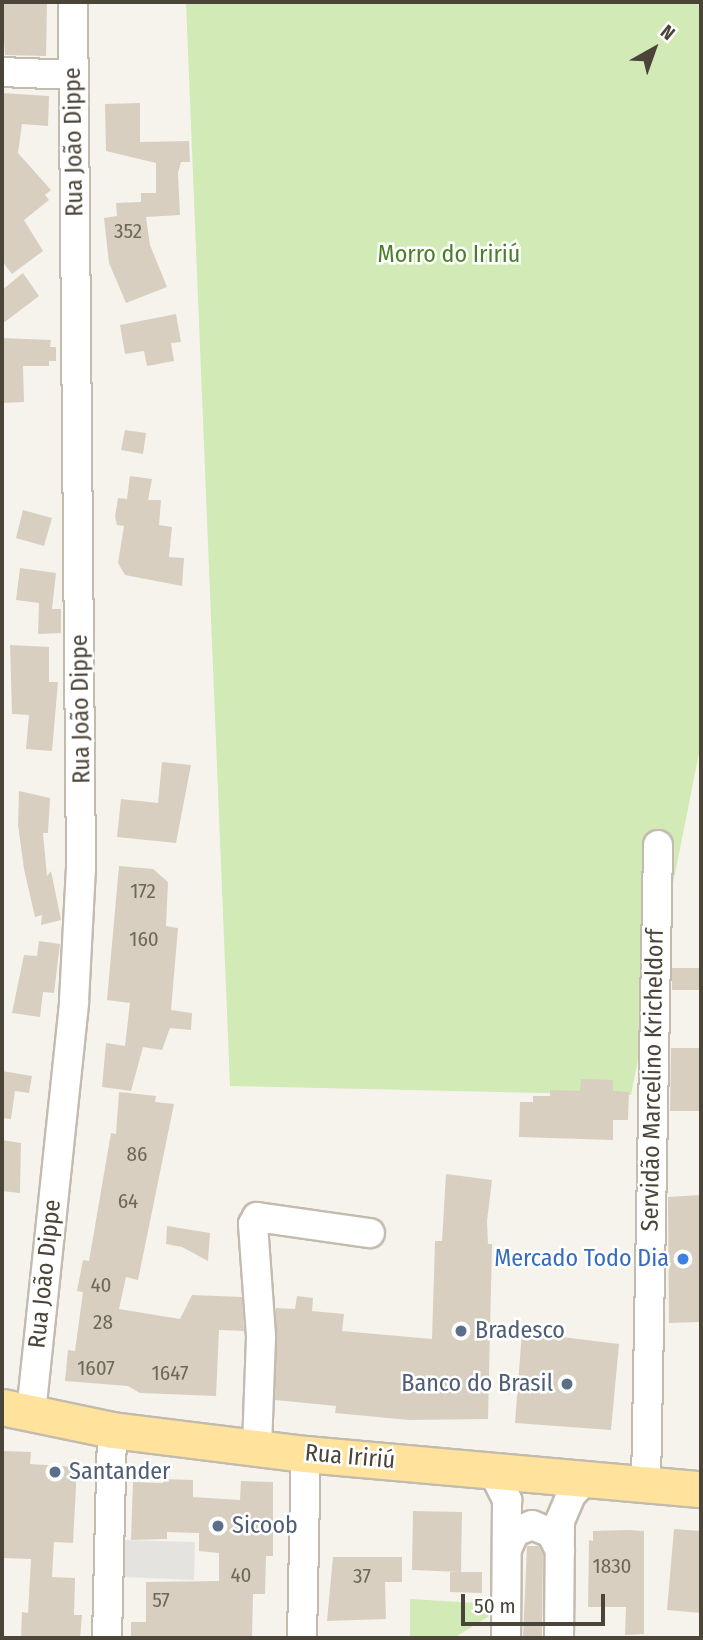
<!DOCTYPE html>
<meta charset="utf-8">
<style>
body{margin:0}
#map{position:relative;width:703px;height:1640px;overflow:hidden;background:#f6f3ec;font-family:"Fira Sans Condensed",sans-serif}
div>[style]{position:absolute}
.green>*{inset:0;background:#d2eab5}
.parking>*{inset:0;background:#e5e3e0}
.building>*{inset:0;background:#d8cfc1}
.roads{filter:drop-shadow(2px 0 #c2bbae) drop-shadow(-2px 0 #c2bbae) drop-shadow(0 2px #c2bbae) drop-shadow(0 -2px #c2bbae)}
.minor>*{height:28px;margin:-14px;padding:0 14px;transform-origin:14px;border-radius:14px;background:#fff}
.major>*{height:35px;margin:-17.5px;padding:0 17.5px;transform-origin:17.5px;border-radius:17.5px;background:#ffe39c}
.dots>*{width:19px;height:19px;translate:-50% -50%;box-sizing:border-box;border:4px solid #fff;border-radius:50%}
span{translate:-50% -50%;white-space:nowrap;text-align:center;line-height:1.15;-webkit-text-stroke:5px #fff;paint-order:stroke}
.number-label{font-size:21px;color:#6e675b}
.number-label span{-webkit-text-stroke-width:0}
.street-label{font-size:24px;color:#4b4439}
.park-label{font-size:24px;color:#4a7f2a}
.shop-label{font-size:24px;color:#366cbe}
.right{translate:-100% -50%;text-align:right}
.service-label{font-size:24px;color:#4e5e75}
.left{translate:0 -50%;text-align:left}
.frame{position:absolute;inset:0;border:4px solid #4b4439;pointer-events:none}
.north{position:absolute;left:619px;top:14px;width:70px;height:70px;-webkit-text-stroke:5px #fff;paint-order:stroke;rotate:40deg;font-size:19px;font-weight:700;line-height:28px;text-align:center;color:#4b4439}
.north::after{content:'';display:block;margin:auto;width:24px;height:32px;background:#4b4439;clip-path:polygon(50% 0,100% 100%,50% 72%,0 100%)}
.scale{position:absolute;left:461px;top:1594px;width:144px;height:32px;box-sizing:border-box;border:4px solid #4b4439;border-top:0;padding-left:9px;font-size:21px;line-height:24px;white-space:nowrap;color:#4b4439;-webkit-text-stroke:5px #fff;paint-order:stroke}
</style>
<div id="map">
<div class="green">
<i style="clip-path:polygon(186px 2px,701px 2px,701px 743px,631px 1095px,230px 1086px)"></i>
<i style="clip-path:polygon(410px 1599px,495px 1604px,494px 1613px,454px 1638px,410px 1638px)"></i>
</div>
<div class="parking">
<i style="clip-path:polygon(123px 1540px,195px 1542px,194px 1580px,122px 1577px)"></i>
</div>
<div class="building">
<i style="clip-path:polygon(2px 2px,47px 2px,46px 56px,5px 55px)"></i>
<i style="clip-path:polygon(2px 93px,49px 96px,48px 126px,22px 124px,18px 153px,51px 190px,45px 195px,49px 200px,24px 220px,43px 251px,12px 274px,2px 261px)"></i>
<i style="clip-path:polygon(140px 103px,140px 142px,189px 141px,190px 162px,181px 162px,178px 173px,180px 215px,146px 217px,150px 245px,167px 287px,126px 303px,109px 263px,104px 218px,117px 216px,116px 203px,141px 202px,141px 193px,156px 193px,156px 163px,106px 151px,105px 104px)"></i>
<i style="clip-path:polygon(23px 273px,39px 296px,2px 324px,2px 290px)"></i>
<i style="clip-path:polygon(176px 314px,181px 342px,171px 343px,174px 361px,147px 366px,144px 351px,125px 354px,120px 325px)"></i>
<i style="clip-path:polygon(2px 338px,51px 340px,50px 347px,56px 347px,56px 361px,49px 361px,49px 366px,23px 366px,24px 402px,2px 403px)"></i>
<i style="clip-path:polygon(125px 430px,146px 433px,143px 454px,121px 450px)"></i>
<i style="clip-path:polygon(130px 476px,152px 479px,148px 500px,161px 500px,159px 525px,172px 527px,169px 557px,184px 558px,182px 586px,125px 575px,118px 563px,124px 526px,117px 525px,115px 517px,118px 498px,127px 499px)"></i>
<i style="clip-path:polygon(23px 510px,52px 518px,44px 546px,16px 538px)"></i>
<i style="clip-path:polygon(20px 568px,56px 573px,52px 609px,61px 609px,61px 633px,38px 634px,39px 603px,16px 600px)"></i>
<i style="clip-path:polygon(10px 645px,49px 647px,49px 682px,58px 682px,52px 751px,26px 749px,29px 715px,12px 714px)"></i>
<i style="clip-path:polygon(162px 762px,191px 765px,176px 843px,117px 837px,121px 799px,158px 803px)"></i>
<i style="clip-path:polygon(19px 791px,50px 798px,48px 833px,43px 833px,47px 876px,51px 871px,61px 920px,41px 925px,42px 915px,35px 917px,24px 869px,18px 825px)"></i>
<i style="clip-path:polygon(119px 866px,153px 869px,168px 882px,166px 926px,178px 928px,171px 1010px,192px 1013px,191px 1030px,170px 1028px,162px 1050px,143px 1047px,131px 1091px,102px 1087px,106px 1043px,125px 1046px,130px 1003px,107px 1000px)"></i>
<i style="clip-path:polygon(39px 941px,60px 944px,54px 993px,43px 992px,40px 1017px,12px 1013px,24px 955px,37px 956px)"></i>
<i style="clip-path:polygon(672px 968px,701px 968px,701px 990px,672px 990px)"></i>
<i style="clip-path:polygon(671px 1048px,701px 1048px,700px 1111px,670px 1111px)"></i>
<i style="clip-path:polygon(2px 1071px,32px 1076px,29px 1093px,15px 1091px,11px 1119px,2px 1118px)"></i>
<i style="clip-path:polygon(581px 1079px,613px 1080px,613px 1091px,629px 1092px,628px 1120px,613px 1120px,613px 1140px,519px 1137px,520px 1102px,533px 1102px,533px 1096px,550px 1096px,550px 1090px,580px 1091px)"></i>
<i style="clip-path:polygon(119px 1092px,156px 1096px,155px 1102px,174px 1104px,138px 1280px,126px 1277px,119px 1309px,180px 1319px,192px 1295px,242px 1297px,244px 1331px,219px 1330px,216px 1396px,140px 1393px,128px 1386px,65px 1381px,68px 1350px,75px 1351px,83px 1292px,77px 1291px,83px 1260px,89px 1261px,111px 1133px,116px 1134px)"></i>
<i style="clip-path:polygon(2px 1140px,21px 1143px,20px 1193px,2px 1191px)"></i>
<i style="clip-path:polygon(446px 1174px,492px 1180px,487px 1221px,488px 1244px,492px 1244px,488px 1419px,409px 1420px,335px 1413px,336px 1406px,275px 1400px,276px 1308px,295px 1309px,297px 1296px,313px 1298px,312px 1311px,344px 1314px,342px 1331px,432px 1339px,435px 1241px,442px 1241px)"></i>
<i style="clip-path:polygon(701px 1195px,701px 1322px,669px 1323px,668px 1197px)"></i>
<i style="clip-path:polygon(167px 1226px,210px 1233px,208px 1261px,182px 1247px,166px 1244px)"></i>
<i style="clip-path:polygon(522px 1332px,619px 1344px,611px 1430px,515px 1423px)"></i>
<i style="clip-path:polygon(2px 1451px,31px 1452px,30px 1464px,77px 1467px,73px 1543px,54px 1542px,52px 1577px,75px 1578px,74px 1615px,82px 1615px,80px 1638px,21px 1638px,22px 1612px,28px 1613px,31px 1559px,2px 1558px)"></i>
<i style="clip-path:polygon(164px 1479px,193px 1480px,193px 1497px,240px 1500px,241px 1481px,273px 1482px,273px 1556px,266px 1556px,265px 1594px,253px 1594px,252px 1638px,131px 1638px,131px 1622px,146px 1622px,146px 1582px,219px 1581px,219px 1553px,199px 1551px,199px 1533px,167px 1532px,167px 1539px,131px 1540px,133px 1482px,163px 1483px)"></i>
<i style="clip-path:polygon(413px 1511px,462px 1512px,461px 1572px,412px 1570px)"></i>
<i style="clip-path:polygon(674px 1529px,701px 1531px,701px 1613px,667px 1610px)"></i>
<i style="clip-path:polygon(628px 1530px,644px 1531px,644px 1634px,625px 1635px,626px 1607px,588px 1607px,589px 1540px,593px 1541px,593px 1531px)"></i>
<i style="clip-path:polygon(527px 1546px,539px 1546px,543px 1554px,542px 1638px,523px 1638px)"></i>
<i style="clip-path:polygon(333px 1557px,402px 1557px,402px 1582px,385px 1582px,386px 1619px,327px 1621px)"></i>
<i style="clip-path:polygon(450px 1572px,482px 1572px,482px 1593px,450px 1592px)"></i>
</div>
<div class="roads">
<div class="minor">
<i style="left:2px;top:72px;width:71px;rotate:2.4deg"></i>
<i style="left:31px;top:1413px;width:414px;rotate:-84deg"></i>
<i style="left:74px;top:1001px;width:132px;rotate:-87deg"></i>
<i style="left:81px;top:869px;width:867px;rotate:-90.53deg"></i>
<i style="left:257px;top:1447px;width:111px;rotate:-87.9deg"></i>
<i style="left:261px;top:1336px;width:112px;rotate:-94.1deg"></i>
<i style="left:253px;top:1224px;width:8px;rotate:-60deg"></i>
<i style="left:257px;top:1217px;width:114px;rotate:8.1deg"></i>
<i style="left:492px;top:1470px;width:34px;rotate:63deg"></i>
<i style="left:507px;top:1500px;width:138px;rotate:90.4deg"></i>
<i style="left:646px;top:1484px;width:639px;rotate:-88.92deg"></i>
<i style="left:507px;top:1549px;width:19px;rotate:-65deg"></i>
<i style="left:515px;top:1532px;width:18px;rotate:-22deg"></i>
<i style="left:532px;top:1525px;width:21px;rotate:23deg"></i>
<i style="left:551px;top:1533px;width:20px;rotate:63deg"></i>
<i style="left:107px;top:1638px;width:208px;rotate:-88.6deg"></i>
<i style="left:302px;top:1638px;width:184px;rotate:-88.8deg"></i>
<i style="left:559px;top:1638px;width:117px;rotate:-89.5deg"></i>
<i style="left:560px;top:1521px;width:28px;rotate:-67deg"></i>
<i style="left:571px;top:1495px;width:22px;rotate:-47deg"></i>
</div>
<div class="major">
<i style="left:2px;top:1407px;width:112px;rotate:11.8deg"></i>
<i style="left:112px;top:1430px;width:195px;rotate:7.1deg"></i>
<i style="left:306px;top:1454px;width:397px;rotate:5.1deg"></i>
</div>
</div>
<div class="dots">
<i style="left:683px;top:1259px;background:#3f7fe0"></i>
<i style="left:461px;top:1331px;background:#5c6f8a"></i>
<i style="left:567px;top:1384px;background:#5c6f8a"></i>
<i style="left:55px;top:1472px;background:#5c6f8a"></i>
<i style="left:218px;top:1526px;background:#5c6f8a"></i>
</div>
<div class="number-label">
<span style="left:128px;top:231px">352</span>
<span style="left:143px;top:891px">172</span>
<span style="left:144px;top:939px">160</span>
<span style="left:137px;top:1154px">86</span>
<span style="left:128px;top:1201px">64</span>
<span style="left:101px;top:1285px">40</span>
<span style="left:103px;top:1322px">28</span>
<span style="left:96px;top:1368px">1607</span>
<span style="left:170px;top:1373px">1647</span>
<span style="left:612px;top:1566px">1830</span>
<span style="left:241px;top:1575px">40</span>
<span style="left:362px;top:1576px">37</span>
<span style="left:161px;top:1600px">57</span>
</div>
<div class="street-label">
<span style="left:74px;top:142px;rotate:-91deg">Rua João Dippe</span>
<span style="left:81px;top:709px;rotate:-91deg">Rua João Dippe</span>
<span style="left:653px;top:1080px;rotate:-89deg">Servidão Marcelino Kricheldorf</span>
<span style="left:45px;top:1274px;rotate:-84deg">Rua João Dippe</span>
<span style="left:350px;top:1457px;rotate:5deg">Rua Iririú</span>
</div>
<div class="park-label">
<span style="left:449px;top:255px">Morro do Iririú</span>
</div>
<div class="shop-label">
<span class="right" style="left:669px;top:1259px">Mercado Todo Dia</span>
</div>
<div class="service-label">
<span class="left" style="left:475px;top:1331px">Bradesco</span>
<span class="right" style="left:553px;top:1384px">Banco do Brasil</span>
<span class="left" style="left:69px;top:1472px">Santander</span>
<span class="left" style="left:232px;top:1526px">Sicoob</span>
</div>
<div class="frame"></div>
<div class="north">N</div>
<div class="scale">50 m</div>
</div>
